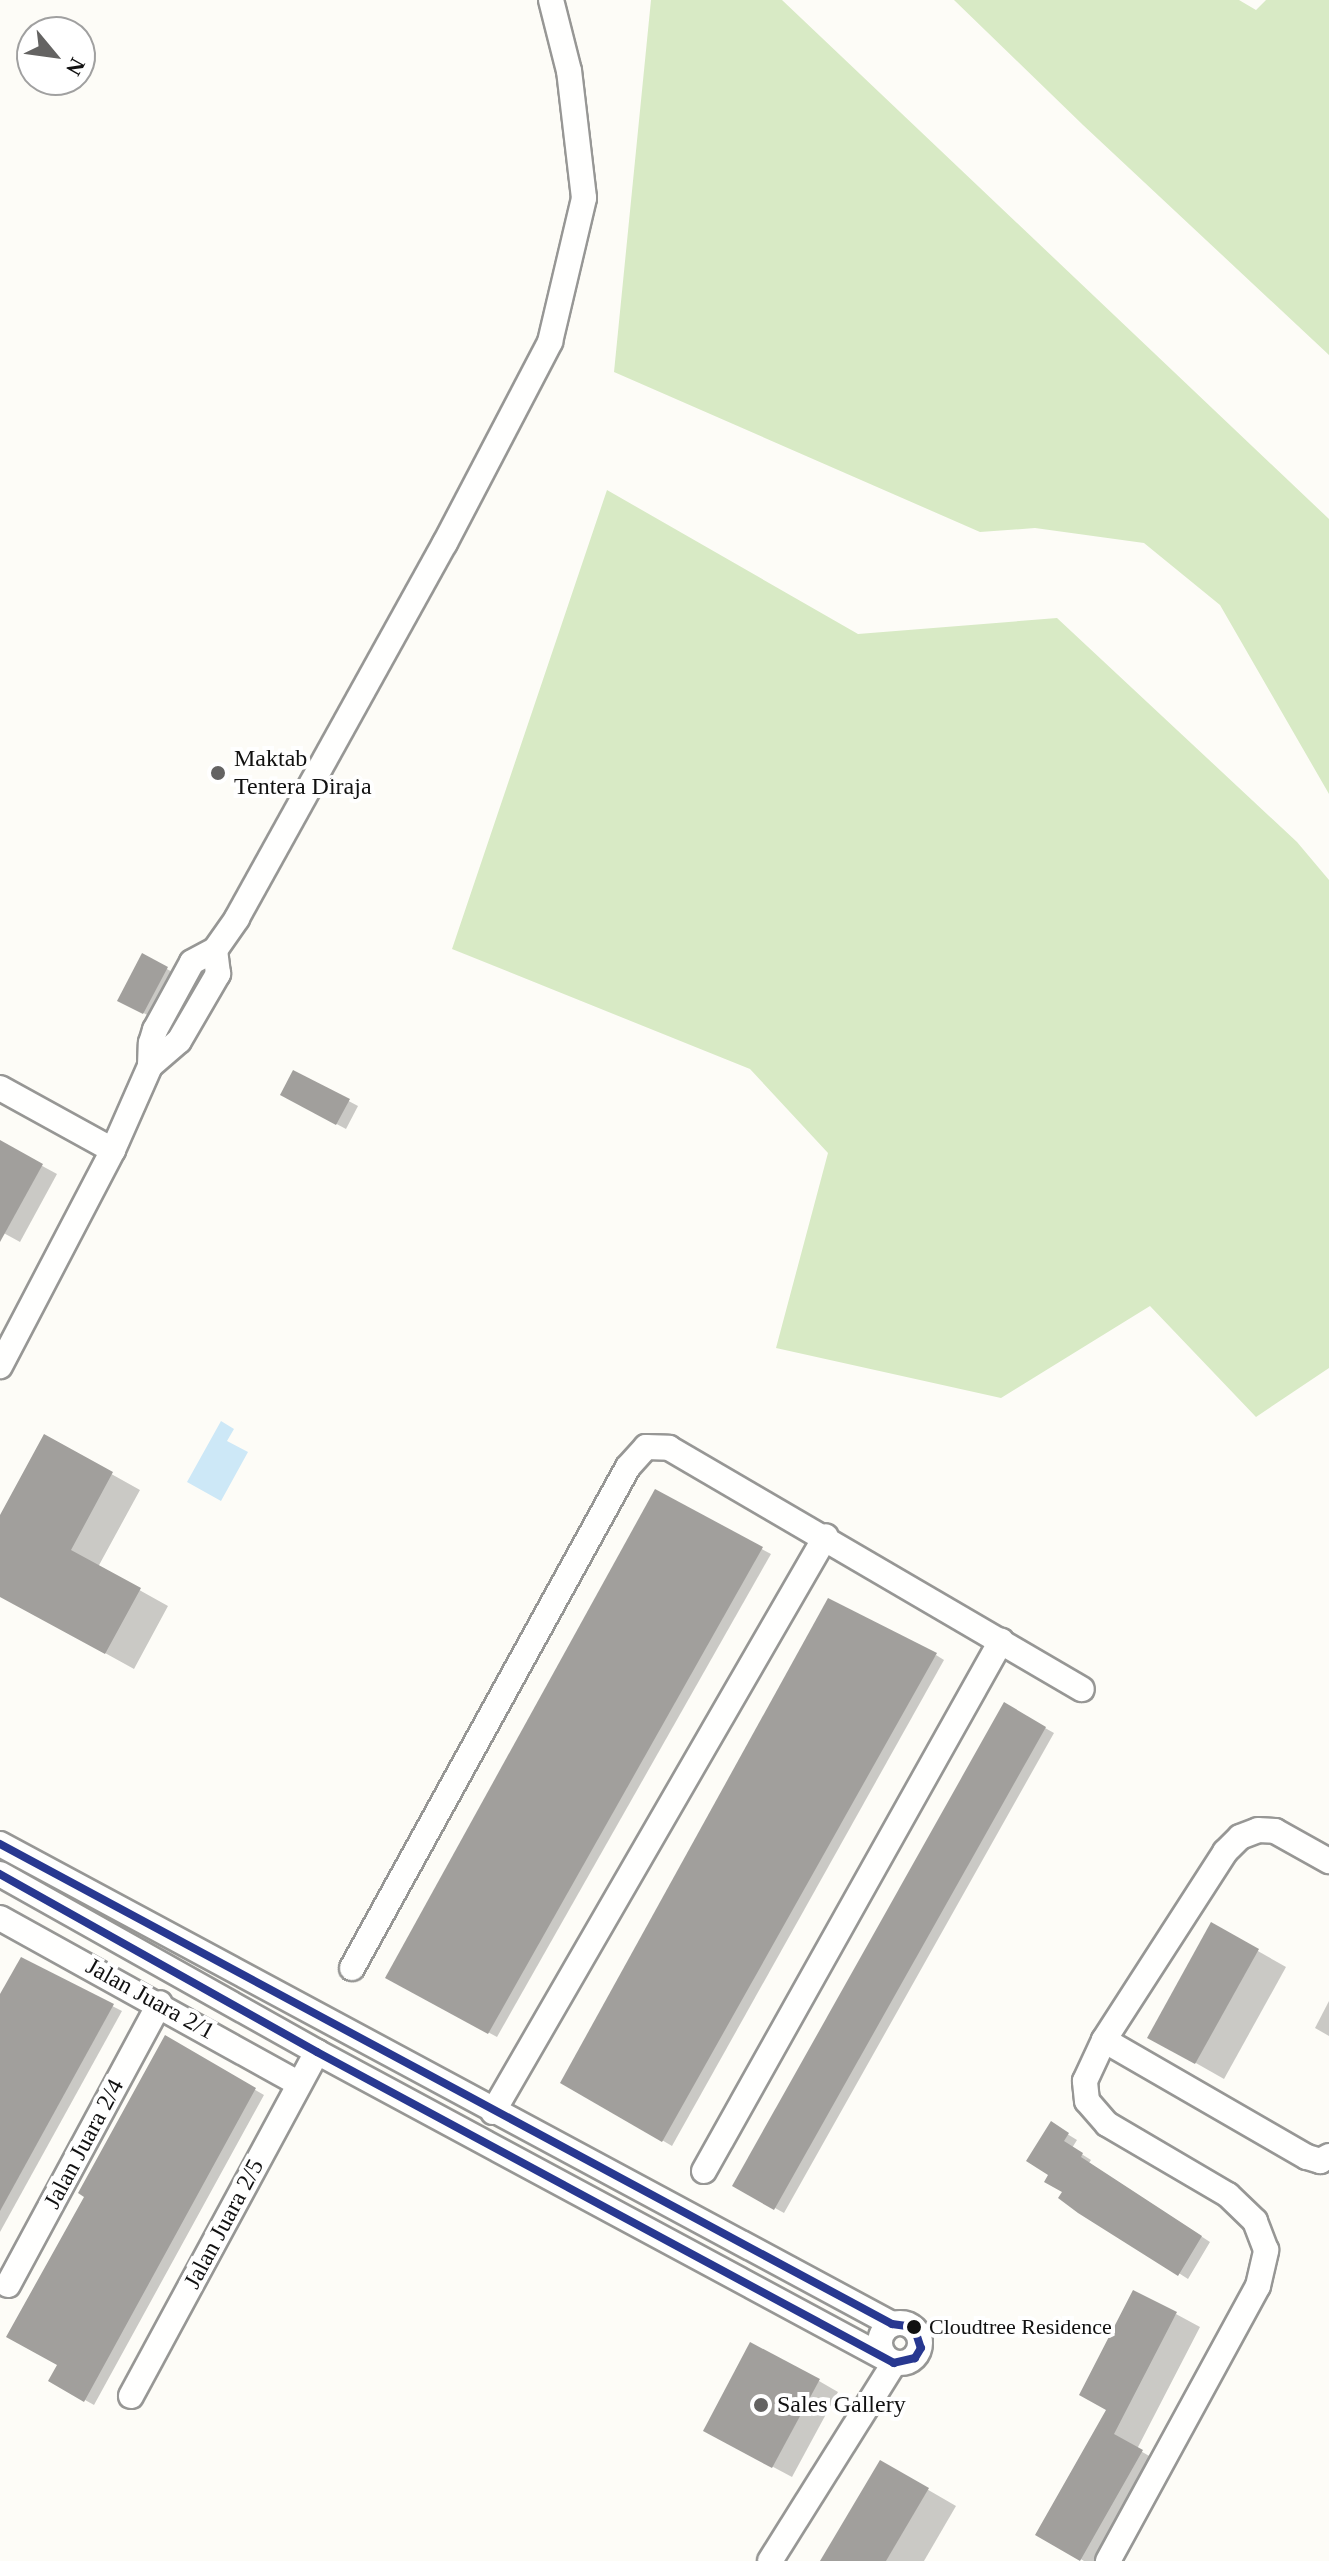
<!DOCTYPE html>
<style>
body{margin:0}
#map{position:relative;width:1329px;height:2561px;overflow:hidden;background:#fdfcf7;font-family:"Times New Roman",serif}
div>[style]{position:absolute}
.forest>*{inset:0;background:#d8eac5}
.water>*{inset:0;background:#cde8f7}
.shadow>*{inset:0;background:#0003}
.building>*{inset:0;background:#a19f9c}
.roads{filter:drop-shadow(2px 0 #979795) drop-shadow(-2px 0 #979795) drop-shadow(0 2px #979795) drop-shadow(0 -2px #979795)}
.street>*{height:24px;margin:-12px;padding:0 12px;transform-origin:12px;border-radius:12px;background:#fffffe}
.street>.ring{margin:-12px;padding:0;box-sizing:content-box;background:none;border:24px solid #fffffe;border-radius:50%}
.bus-1>*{height:8px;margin:-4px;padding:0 4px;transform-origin:4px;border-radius:4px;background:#283890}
.dots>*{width:22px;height:22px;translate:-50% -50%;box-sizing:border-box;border:4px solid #fff;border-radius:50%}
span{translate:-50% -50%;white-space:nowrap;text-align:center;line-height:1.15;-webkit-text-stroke:8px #fff;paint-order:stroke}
.bus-label{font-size:22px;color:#111}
.left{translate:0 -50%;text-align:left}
.poi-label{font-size:24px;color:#111}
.street-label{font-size:24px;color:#111}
.north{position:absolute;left:16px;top:16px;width:80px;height:80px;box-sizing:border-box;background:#fff;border:2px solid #a0a0a0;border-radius:50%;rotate:119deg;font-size:22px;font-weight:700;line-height:32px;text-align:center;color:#111}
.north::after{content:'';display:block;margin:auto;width:28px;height:36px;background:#646362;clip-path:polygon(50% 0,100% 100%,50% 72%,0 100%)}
</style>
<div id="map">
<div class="forest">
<i style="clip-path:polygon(651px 0,782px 0,1329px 519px,1329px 794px,1220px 605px,1144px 543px,1035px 528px,980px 532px,614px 372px)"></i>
<i style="clip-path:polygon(954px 0,1239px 0,1256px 10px,1266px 0,1329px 0,1329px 355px,1083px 125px)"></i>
<i style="clip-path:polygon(607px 490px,858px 634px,1057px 618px,1297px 842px,1329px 880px,1329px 1368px,1256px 1417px,1150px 1306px,1001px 1398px,776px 1348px,828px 1153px,750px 1069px,452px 949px)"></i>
</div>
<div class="water">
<i style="clip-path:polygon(221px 1421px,234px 1429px,227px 1441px,248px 1452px,221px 1501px,187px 1482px)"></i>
</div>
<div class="shadow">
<i style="clip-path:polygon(143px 956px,176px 974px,153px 1018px,119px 1000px)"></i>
<i style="clip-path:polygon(294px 1072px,358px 1106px,346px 1129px,282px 1095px)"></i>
<i style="clip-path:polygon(0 1143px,57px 1174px,20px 1242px,0 1231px)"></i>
<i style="clip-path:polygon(45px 1437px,140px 1490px,98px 1567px,168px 1606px,134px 1669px,0 1595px,0 1520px)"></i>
<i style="clip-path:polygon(656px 1492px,771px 1554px,497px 2037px,388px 1978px)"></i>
<i style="clip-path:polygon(936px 1655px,944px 1660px,672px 2146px,563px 2082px)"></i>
<i style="clip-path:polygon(1004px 1705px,1054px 1733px,784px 2213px,734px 2185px)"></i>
<i style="clip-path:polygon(1212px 1925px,1286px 1967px,1224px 2079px,1150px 2037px)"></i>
<i style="clip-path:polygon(22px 1960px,122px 2011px,0 2232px,0 1999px)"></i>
<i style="clip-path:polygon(1329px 2001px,1329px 2036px,1315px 2028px)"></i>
<i style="clip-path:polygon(166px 2038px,264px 2095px,94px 2405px,51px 2381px,60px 2365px)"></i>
<i style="clip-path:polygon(1051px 2124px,1077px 2140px,1072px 2148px,1091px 2160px,1089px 2163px,1210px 2242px,1188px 2279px,1061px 2198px,1064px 2192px,1051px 2174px)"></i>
<i style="clip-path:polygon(1176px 2314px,1200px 2327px,1137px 2449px,1165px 2465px,1111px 2561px,1084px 2561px,1038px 2534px,1108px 2410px)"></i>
<i style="clip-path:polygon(819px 2381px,838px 2392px,792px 2477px,724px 2441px)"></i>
<i style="clip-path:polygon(880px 2462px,956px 2506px,924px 2561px,823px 2561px)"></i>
</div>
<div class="building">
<i style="clip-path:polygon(142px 953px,168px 967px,143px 1014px,117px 1001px)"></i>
<i style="clip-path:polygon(293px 1070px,350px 1099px,336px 1125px,280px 1095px)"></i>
<i style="clip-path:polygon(0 1140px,43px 1164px,0 1242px)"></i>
<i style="clip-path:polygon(44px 1434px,113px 1472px,71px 1550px,141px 1588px,105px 1654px,0 1597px,0 1515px)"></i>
<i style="clip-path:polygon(655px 1489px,763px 1547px,488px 2034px,385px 1978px)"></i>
<i style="clip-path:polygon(828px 1598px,937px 1653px,662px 2142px,560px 2083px)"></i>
<i style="clip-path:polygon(1004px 1702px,1046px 1727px,774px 2210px,732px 2186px)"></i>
<i style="clip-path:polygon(1211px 1922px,1259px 1949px,1195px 2064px,1147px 2038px)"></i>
<i style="clip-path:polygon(21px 1957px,114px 2004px,0 2211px,0 1994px)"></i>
<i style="clip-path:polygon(165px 2035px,256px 2088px,84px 2402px,48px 2381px,57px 2365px,6px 2337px,84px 2197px,78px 2193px)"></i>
<i style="clip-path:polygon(1051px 2121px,1069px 2133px,1064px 2141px,1083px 2153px,1081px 2157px,1202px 2236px,1178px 2276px,1078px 2213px,1058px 2198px,1062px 2192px,1044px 2182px,1048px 2175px,1026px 2161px)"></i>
<i style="clip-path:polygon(1133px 2290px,1177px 2312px,1114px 2434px,1143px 2450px,1080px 2561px,1035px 2535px,1106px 2410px,1079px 2395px)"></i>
<i style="clip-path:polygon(750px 2342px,820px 2379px,772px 2468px,703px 2431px)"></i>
<i style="clip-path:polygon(880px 2460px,929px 2488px,886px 2561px,820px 2561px)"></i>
</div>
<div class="roads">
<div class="street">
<i style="left:150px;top:1066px;width:38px;rotate:-41deg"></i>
<i style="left:179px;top:1041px;width:78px;rotate:-59.8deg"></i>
<i style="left:218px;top:974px;width:24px;rotate:-97deg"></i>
<i style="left:0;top:1088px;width:129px;rotate:28.8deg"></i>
<i style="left:113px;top:1150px;width:244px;rotate:117.6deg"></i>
<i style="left:113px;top:1150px;width:92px;rotate:-66.2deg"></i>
<i style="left:150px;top:1066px;width:23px;rotate:-88deg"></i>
<i style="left:151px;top:1043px;width:14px;rotate:-73deg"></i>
<i style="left:155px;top:1030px;width:77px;rotate:-61.4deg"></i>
<i style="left:192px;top:962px;width:26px;rotate:-28deg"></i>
<i style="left:215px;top:950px;width:39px;rotate:-55deg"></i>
<i style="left:237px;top:918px;width:429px;rotate:-61deg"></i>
<i style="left:445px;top:543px;width:227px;rotate:-62.4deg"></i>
<i style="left:550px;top:342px;width:148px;rotate:-76.7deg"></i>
<i style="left:584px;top:198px;width:128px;rotate:-96.7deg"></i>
<i style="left:569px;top:71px;width:73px;rotate:-104.2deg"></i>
<i style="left:0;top:1844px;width:1013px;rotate:28.29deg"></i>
<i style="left:0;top:1874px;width:364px;rotate:29.3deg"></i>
<i style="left:317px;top:2052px;width:655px;rotate:28.32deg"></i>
<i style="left:0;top:1918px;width:341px;rotate:29deg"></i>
<i style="left:352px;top:1968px;width:572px;rotate:-61.15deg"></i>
<i style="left:628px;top:1467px;width:27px;rotate:-48deg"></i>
<i style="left:646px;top:1447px;width:23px;rotate:2deg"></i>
<i style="left:669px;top:1448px;width:478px;rotate:30.3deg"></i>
<i style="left:1104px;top:2040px;width:234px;rotate:30deg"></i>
<i style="left:1307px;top:2157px;width:14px;rotate:17deg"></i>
<i style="left:1320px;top:2161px;width:10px;rotate:-29deg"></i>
<i style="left:493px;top:2112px;width:665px;rotate:-59.97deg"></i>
<i style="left:704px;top:2171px;width:608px;rotate:-60.73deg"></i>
<i style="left:8px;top:2285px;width:320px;rotate:-61.7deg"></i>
<i class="ring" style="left:880px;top:2323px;width:16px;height:16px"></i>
<i style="left:131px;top:2396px;width:391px;rotate:-61.6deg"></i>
<i style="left:770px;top:2561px;width:234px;rotate:-57.9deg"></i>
<i style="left:1108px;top:2561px;width:313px;rotate:-61.4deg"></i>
<i style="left:1258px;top:2286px;width:37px;rotate:-77deg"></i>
<i style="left:1266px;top:2250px;width:31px;rotate:-111deg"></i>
<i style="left:1255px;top:2221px;width:37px;rotate:-136deg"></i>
<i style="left:1228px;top:2195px;width:140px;rotate:-149.6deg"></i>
<i style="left:1107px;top:2124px;width:30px;rotate:-131deg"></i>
<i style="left:1087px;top:2101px;width:20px;rotate:-96deg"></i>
<i style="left:1085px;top:2081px;width:45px;rotate:-65.1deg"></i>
<i style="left:1104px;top:2040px;width:224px;rotate:-57.2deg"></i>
<i style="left:1225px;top:1852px;width:21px;rotate:-45deg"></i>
<i style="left:1240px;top:1837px;width:19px;rotate:-21deg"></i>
<i style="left:1258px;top:1830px;width:17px;rotate:3deg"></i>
<i style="left:1275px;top:1831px;width:62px;rotate:29.1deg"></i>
</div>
</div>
<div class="bus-1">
<i style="left:0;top:1844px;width:1013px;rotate:28.29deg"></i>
<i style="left:892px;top:2324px;width:22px;rotate:8deg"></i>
<i style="left:914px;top:2327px;width:22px;rotate:72deg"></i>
<i style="left:921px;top:2348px;width:12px;rotate:121deg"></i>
<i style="left:915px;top:2358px;width:22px;rotate:167deg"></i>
<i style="left:894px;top:2363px;width:655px;rotate:-151.68deg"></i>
<i style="left:317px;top:2052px;width:364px;rotate:-150.7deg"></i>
</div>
<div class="dots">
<i style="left:218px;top:773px;background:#646362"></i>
<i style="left:914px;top:2327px;background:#111"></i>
<i style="left:761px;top:2405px;background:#646362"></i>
</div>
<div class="bus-label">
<span class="left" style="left:929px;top:2327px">Cloudtree Residence</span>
</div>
<div class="poi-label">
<span class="left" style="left:234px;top:773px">Maktab<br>Tentera Diraja</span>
<span class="left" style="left:777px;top:2405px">Sales Gallery</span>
</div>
<div class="street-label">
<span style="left:150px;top:1999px;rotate:29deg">Jalan Juara 2/1</span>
<span style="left:84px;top:2144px;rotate:-62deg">Jalan Juara 2/4</span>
<span style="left:224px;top:2224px;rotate:-62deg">Jalan Juara 2/5</span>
</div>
<div class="north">N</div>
</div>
